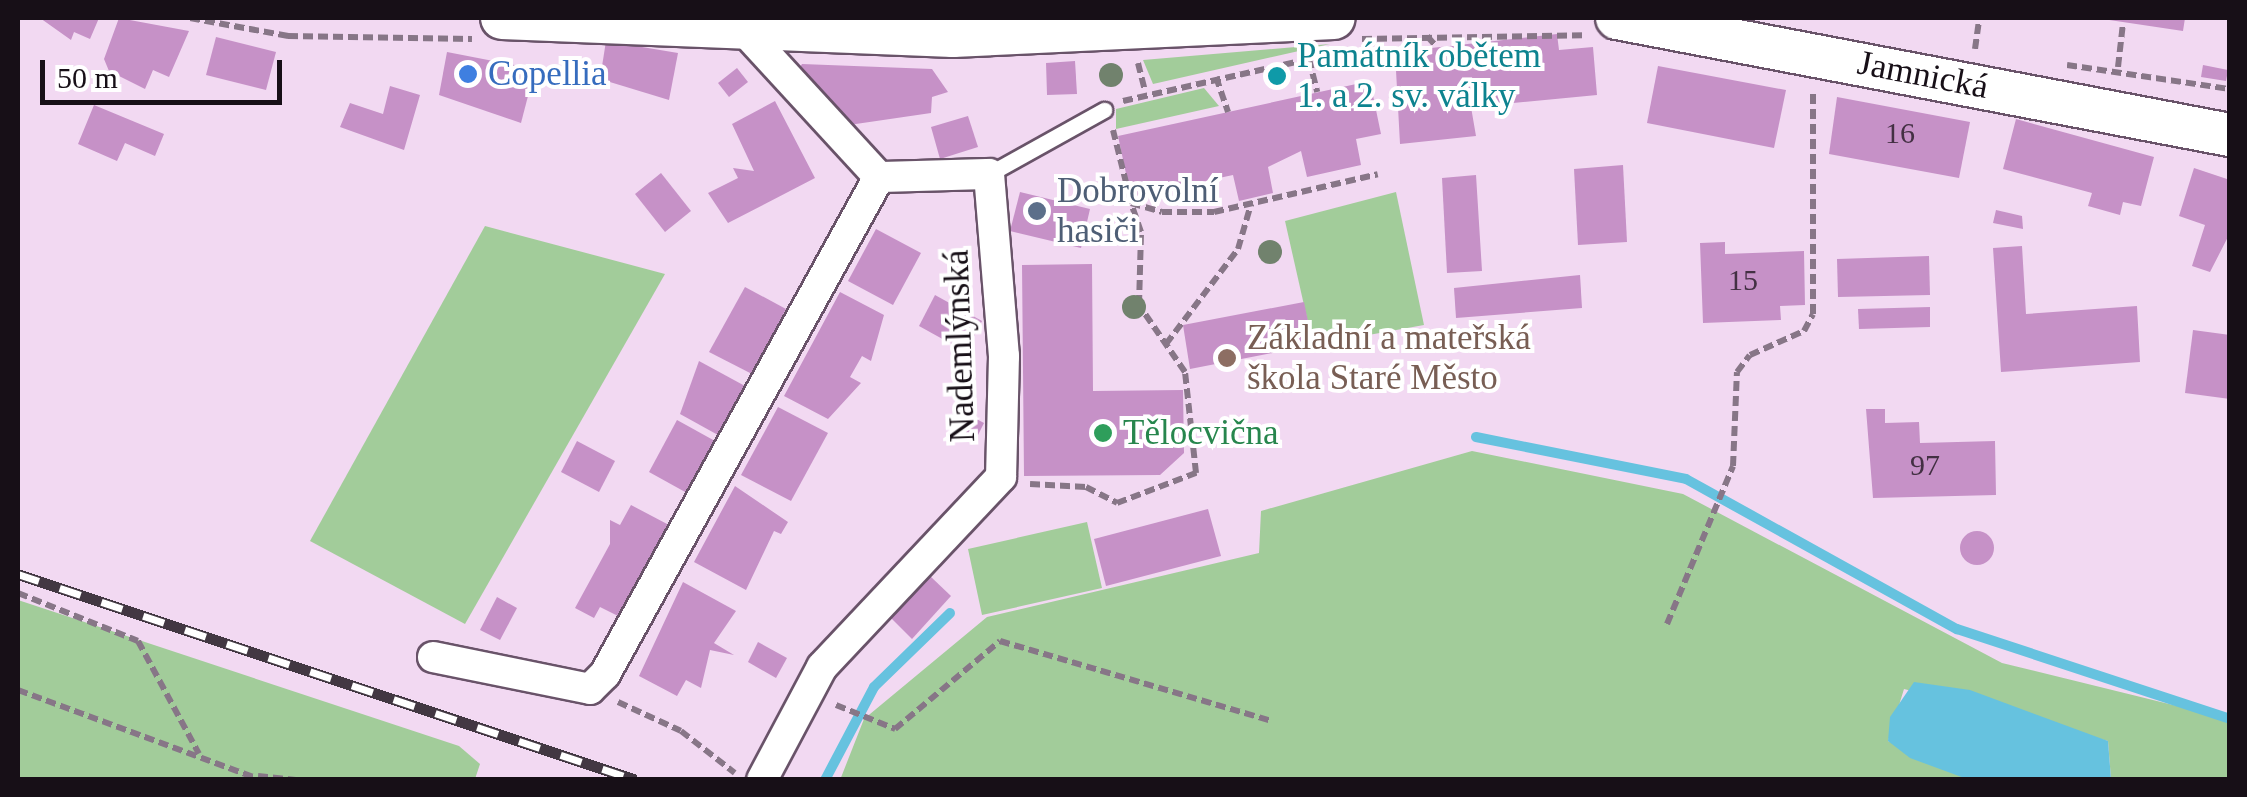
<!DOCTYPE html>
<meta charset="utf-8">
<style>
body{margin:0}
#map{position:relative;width:2247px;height:797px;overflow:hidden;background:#f2d9f2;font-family:"Times New Roman",serif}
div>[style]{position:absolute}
.green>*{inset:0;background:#a2cc9a}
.water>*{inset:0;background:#66c2df}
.stream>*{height:10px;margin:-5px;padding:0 5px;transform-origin:5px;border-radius:5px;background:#66c2df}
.building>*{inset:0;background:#c691c7}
.round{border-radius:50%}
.path>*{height:6px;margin-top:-3px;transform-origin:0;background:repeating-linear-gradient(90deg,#877687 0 10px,transparent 0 15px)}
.roads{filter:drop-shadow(2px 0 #695369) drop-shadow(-2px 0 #695369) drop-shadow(0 2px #695369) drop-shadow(0 -2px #695369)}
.lane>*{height:15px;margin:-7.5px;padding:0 7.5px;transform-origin:7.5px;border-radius:7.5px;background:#fff}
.street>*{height:30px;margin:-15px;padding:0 15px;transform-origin:15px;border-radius:15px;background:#fff}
.secondary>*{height:42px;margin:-21px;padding:0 21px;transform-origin:21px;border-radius:21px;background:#fff}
.rail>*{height:11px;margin-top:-5.5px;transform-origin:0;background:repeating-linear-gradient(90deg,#fff 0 22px,#423742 0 44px);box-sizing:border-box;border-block:2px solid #423742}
.trees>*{width:24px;height:24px;margin:-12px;border-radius:50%;background:#71826d}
.dots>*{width:28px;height:28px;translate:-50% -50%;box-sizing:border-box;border:5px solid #fff;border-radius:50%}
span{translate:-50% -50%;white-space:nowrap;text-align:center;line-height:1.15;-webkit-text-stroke:8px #fff;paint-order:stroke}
.number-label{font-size:30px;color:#433043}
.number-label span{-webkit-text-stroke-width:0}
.culture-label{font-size:35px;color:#0d838f}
.left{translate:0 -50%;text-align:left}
.shop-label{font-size:35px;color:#366cbe}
.street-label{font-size:35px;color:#170f17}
.service-label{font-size:35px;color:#4e5e75}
.education-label{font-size:35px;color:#785e54}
.leisure-label{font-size:35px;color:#27864d}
.frame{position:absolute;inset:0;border:20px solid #170f17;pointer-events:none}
.scale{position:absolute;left:40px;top:60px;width:242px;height:45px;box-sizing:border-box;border:5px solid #170f17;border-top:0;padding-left:12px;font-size:30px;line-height:35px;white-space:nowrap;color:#170f17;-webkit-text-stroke:8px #fff;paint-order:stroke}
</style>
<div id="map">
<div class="green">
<i style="clip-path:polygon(1330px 44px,1153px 84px,1143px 60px)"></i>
<i style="clip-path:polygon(1204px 88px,1219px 106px,1116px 129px,1116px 109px)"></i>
<i style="clip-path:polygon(1396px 192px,1424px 325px,1313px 345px,1285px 221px)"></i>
<i style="clip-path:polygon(485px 226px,665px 274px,465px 624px,310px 541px)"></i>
<i style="clip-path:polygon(1472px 451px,1683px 494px,2002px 663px,2230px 719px,2229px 780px,2111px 779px,2108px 741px,1904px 689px,1888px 741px,1967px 779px,840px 780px,864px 719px,987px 617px,1259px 553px,1261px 511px)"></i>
<i style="clip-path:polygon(1087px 522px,1102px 588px,982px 615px,968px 549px)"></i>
<i style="clip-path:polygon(18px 600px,459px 746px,480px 764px,475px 779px,18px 779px)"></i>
</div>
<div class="water">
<i style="clip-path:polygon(1914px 682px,1970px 690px,2108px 741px,2111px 779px,1967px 779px,1910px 758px,1888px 741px,1890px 717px)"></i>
</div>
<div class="stream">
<i style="left:1476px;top:437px;width:214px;rotate:11.3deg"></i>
<i style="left:1686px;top:479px;width:310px;rotate:29deg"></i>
<i style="left:1957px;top:629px;width:287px;rotate:18.2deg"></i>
<i style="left:825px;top:780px;width:105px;rotate:-62.2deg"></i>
<i style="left:874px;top:687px;width:106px;rotate:-44.2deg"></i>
</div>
<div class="building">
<i style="clip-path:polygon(40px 18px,99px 18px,90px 39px,74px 32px,71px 40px)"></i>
<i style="clip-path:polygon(119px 18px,189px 31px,169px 77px,153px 70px,145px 89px,109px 71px,104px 59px)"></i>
<i style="clip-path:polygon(2096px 18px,2185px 18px,2183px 31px)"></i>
<i style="clip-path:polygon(1557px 34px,1559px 50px,1593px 47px,1597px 95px,1471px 107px,1476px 136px,1400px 144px,1395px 52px)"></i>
<i style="clip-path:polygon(216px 37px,276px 52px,266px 90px,206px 75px)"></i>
<i style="clip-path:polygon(606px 41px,678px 53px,669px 100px,600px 79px)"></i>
<i style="clip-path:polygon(447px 52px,535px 69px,521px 123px,439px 95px)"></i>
<i style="clip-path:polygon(1075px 61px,1077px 94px,1047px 95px,1046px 63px)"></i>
<i style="clip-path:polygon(802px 64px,932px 69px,948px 92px,932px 97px,931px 113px,849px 125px,794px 76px)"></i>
<i style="clip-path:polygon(2203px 65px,2228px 70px,2226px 81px,2201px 77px)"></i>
<i style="clip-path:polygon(1658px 66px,1786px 90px,1774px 148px,1647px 123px)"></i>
<i style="clip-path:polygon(737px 68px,748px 82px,729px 97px,718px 83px)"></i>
<i style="clip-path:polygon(1370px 81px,1381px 134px,1356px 139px,1361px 165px,1307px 177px,1301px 151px,1268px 167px,1273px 193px,1239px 201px,1233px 175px,1131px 197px,1118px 136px)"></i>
<i style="clip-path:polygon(390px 86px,420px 95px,404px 150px,340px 127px,350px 103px,383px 114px)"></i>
<i style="clip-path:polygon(1837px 97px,1970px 122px,1959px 178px,1829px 154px)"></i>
<i style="clip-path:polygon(775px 101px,815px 178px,728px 223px,708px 193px,738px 178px,733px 168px,754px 171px,732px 124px)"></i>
<i style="clip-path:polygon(94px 105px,164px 134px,155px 156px,125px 143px,117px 161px,78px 144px)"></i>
<i style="clip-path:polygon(968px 116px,978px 147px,940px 159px,931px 127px)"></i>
<i style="clip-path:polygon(2016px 119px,2154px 157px,2141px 206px,2123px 202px,2120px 215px,2088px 206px,2092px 193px,2003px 169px)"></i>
<i style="clip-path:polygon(1623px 165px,1627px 242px,1578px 245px,1574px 169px)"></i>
<i style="clip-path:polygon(2194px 168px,2230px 180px,2230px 233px,2210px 272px,2192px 266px,2205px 225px,2179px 216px)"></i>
<i style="clip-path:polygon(661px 173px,691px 211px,665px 232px,635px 194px)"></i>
<i style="clip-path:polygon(1476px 175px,1482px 271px,1447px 273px,1442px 178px)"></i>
<i style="clip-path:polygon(1020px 192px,1090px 209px,1081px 248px,1010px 231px)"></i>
<i style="clip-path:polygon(1996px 210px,2022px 216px,2023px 229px,1993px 223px)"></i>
<i style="clip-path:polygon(876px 229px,921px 253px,893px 305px,848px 281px)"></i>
<i style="clip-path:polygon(1725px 242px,1725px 254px,1804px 251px,1805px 305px,1780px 306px,1781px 320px,1703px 323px,1700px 243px)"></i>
<i style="clip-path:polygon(2022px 246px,2026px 314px,2137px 306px,2140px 362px,2001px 372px,1993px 248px)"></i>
<i style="clip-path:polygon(1929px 256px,1930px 295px,1838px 297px,1837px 259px)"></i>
<i style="clip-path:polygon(1092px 264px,1093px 391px,1183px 390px,1184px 453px,1160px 475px,1024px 476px,1022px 265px)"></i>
<i style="clip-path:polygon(1580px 275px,1582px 308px,1456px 318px,1454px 288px)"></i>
<i style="clip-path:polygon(745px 287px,786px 309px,752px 374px,709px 352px)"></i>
<i style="clip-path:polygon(840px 292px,884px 315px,871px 361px,862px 356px,850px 377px,861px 383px,828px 419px,784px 396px)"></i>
<i style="clip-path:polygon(935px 295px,982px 321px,966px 352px,919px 326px)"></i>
<i style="clip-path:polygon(1304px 302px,1313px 345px,1190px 369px,1183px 325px)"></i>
<i style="clip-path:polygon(1930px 307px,1930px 327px,1859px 329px,1858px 309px)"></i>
<i style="clip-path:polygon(2193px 330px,2230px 335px,2230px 399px,2185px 393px)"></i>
<i style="clip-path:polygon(699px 361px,745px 386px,718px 435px,680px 414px)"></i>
<i style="clip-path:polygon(778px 407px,828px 433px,791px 501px,741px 475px)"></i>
<i style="clip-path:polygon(956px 408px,984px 423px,974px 443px,946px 427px)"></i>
<i style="clip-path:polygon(1866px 409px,1885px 409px,1885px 423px,1919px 422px,1920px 443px,1995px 441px,1996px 495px,1873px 498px)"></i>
<i style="clip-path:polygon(677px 420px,715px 441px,687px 493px,649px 472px)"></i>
<i style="clip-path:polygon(577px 441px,615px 461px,599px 492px,561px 472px)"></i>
<i style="clip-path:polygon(735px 486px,788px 522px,781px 534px,774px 531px,746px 590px,694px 562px)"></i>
<i style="clip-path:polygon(631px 505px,669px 525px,620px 617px,600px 607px,594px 618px,575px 608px,610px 544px,610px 520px,620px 525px)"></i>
<i style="clip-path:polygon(1208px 509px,1221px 556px,1106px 586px,1094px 539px)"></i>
<i class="round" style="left:1960px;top:531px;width:34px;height:34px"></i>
<i style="clip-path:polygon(930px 576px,951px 596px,912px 639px,891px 618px)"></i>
<i style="clip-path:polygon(683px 582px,736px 611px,714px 643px,734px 655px,710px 650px,701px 688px,686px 680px,677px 696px,639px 676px)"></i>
<i style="clip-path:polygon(497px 597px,517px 608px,500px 640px,480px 630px)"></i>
<i style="clip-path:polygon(758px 642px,787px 658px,776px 678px,748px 662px)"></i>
</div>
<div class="path">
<i style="left:190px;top:18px;width:100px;rotate:10.4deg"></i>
<i style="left:288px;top:36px;width:184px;rotate:0.9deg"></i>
<i style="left:1427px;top:36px;width:12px;rotate:48deg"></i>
<i style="left:1362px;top:39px;width:222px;rotate:-1deg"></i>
<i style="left:1975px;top:49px;width:28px;rotate:-82deg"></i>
<i style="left:1309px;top:59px;width:34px;rotate:76deg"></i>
<i style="left:1138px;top:63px;width:29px;rotate:76deg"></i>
<i style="left:2067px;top:65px;width:165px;rotate:8.4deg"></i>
<i style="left:2118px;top:67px;width:44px;rotate:-83.5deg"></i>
<i style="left:1216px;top:77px;width:37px;rotate:71deg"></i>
<i style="left:1123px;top:101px;width:192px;rotate:-12.7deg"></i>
<i style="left:1113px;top:130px;width:75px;rotate:76.1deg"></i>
<i style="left:1131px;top:203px;width:32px;rotate:16deg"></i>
<i style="left:1162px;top:212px;width:52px"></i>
<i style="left:1214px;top:212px;width:168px;rotate:-13deg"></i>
<i style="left:1166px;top:344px;width:119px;rotate:-52.8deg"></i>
<i style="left:1238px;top:249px;width:47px;rotate:-73.9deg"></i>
<i style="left:1030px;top:484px;width:56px;rotate:3.1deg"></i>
<i style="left:1086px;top:487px;width:35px;rotate:27deg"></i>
<i style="left:1117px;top:503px;width:85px;rotate:-20.8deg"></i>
<i style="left:1196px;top:473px;width:102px;rotate:-96.2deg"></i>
<i style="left:1185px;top:372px;width:81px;rotate:-124.5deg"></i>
<i style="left:1139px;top:305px;width:73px;rotate:-88.4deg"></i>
<i style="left:1141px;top:232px;width:31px;rotate:-109deg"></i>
<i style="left:18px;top:593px;width:129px;rotate:21.8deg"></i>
<i style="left:138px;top:641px;width:128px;rotate:61.6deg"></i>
<i style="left:1667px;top:624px;width:171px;rotate:-67.3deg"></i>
<i style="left:1733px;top:466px;width:94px;rotate:-87.6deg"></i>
<i style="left:1737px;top:372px;width:21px;rotate:-53deg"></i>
<i style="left:1750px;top:355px;width:59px;rotate:-24deg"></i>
<i style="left:1804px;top:331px;width:19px;rotate:-62deg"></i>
<i style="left:1813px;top:314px;width:225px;rotate:-90deg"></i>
<i style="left:18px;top:690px;width:259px;rotate:20.3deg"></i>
<i style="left:618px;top:702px;width:69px;rotate:24.7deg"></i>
<i style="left:681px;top:731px;width:68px;rotate:37.9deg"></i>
<i style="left:836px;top:705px;width:64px;rotate:22.1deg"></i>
<i style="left:895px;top:729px;width:137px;rotate:-40deg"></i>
<i style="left:1000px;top:641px;width:283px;rotate:16.4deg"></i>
<i style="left:258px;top:776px;width:38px;rotate:6deg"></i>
</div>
<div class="roads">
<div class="lane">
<i style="left:989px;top:174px;width:132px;rotate:-29.1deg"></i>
</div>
<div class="street">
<i style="left:740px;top:26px;width:205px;rotate:47.4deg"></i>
<i style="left:879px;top:177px;width:110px;rotate:-1.6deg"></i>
<i style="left:989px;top:174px;width:183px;rotate:85.3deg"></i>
<i style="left:1004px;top:356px;width:121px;rotate:91.4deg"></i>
<i style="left:1001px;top:477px;width:261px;rotate:133.3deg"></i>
<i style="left:822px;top:667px;width:128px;rotate:118deg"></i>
<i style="left:433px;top:657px;width:160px;rotate:11.5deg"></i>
<i style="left:590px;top:689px;width:21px;rotate:-45deg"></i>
<i style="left:605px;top:674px;width:568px;rotate:-61.13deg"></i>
</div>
<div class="secondary">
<i style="left:502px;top:18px;width:451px;rotate:2.3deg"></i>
<i style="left:953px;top:36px;width:381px;rotate:-2.7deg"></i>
<i style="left:1617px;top:18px;width:624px;rotate:10.81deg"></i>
</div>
</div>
<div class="rail">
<i style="left:18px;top:574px;width:651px;rotate:18.43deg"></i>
</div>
<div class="trees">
<i style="left:1111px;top:75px"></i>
<i style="left:1270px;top:252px"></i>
<i style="left:1134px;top:307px"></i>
</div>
<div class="dots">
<i style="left:468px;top:74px;background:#3f7fe0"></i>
<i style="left:1277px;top:76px;background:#0f9aa8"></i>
<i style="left:1037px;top:211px;background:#5c6f8a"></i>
<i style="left:1227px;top:358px;background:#8d6e63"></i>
<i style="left:1103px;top:433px;background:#2e9e5b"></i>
</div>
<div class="number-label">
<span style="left:1900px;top:133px">16</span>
<span style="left:1743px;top:280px">15</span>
<span style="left:1925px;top:465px">97</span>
</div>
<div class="culture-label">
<span class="left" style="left:1297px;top:76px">Památník obětem<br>1. a 2. sv. války</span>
</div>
<div class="shop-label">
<span class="left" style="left:488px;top:74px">Copellia</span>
</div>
<div class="street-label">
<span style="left:1923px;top:75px;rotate:11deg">Jamnická</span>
<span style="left:960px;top:346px;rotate:-92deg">Nademlýnská</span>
</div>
<div class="service-label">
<span class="left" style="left:1057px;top:211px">Dobrovolní<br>hasiči</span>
</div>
<div class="education-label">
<span class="left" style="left:1247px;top:358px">Základní a mateřská<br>škola Staré Město</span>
</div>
<div class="leisure-label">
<span class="left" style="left:1123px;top:433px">Tělocvična</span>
</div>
<div class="frame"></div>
<div class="scale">50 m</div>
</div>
